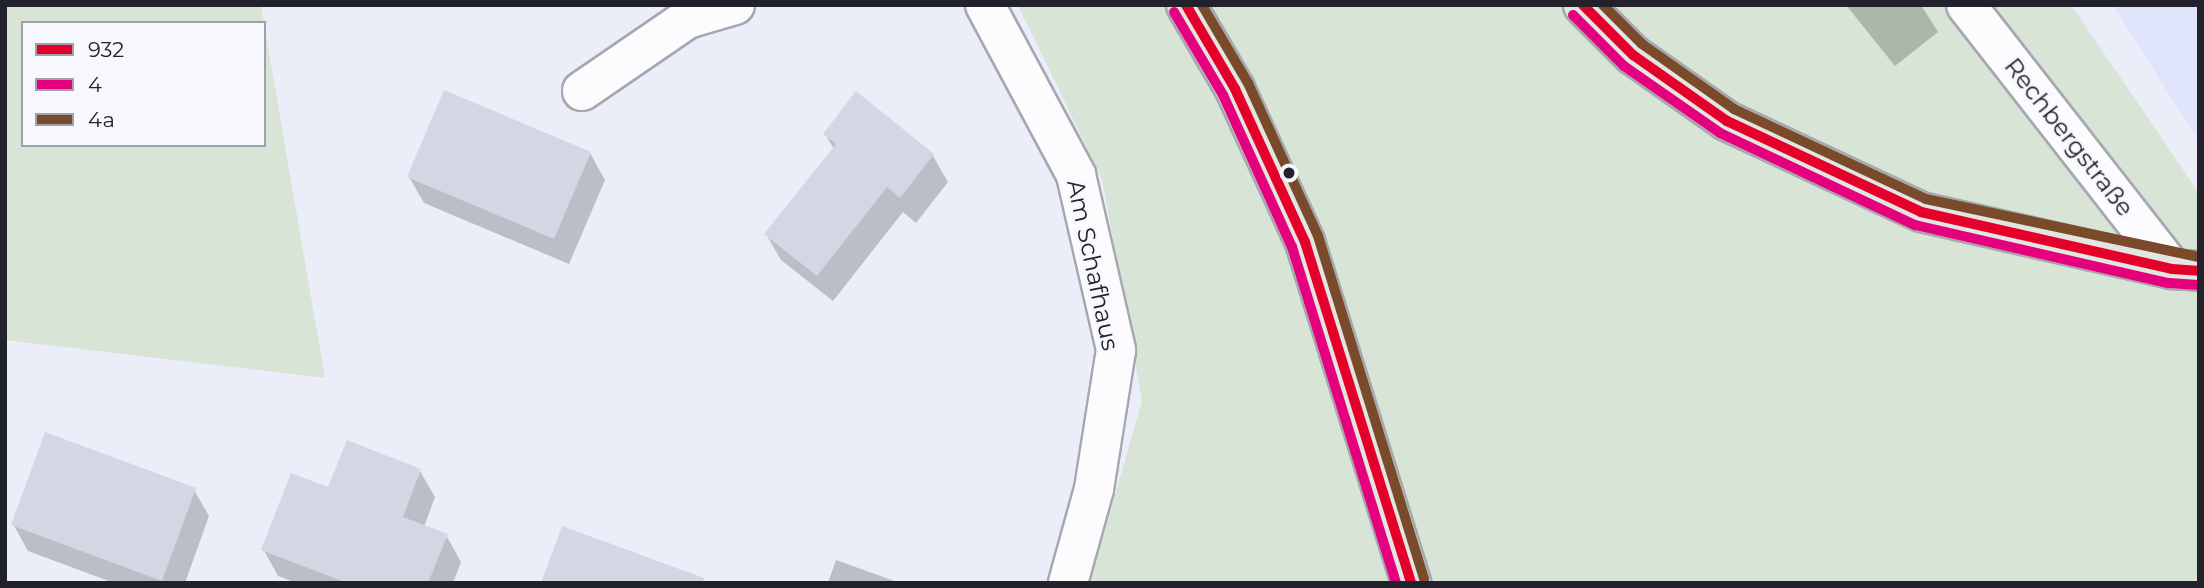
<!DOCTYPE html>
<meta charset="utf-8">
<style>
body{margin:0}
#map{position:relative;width:2204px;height:588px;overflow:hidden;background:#ebeef9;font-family:Montserrat,sans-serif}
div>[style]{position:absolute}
.built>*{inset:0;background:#e0e5fc}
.green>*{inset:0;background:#d8e4d5}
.shadow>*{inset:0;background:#0003}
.building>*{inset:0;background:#d3d6e3}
.roads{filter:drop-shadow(2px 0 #a6a8b1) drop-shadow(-2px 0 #a6a8b1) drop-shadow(0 2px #a6a8b1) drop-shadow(0 -2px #a6a8b1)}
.minor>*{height:38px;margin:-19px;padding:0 19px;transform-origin:19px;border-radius:19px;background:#fcfcfe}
.major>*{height:38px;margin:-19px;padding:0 19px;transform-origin:19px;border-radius:19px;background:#e2e5e0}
.bus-1>*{height:10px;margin:-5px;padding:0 5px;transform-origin:5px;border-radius:5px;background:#e4002b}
.bus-2>*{height:10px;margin:-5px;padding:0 5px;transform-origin:5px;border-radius:5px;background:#e5007d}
.bus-3>*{height:10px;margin:-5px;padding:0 5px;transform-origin:5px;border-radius:5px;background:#7a4b2a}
.dots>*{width:19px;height:19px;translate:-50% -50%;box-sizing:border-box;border:4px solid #f7f8fd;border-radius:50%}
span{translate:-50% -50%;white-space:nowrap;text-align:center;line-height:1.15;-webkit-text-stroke:6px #f7f8fd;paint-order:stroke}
.street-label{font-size:24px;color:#21222c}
.frame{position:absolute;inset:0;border:7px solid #21222c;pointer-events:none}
.legend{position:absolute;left:21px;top:21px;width:245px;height:126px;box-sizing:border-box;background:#f7f8fd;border:2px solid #a1a2a9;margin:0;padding:9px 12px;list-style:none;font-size:21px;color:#21222c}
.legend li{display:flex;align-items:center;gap:14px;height:35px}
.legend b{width:35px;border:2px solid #a1a2a9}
</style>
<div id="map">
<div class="built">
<i style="clip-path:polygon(2113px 5px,2199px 5px,2199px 142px)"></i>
</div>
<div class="green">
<i style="clip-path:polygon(5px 5px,261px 5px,264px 23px,23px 23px,23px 145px,264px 145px,264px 24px,325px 378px,5px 340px)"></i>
<i style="clip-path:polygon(1018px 5px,2071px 5px,2199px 193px,2199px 583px,1090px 583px,1142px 401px,1102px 179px)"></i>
</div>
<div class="shadow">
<i style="clip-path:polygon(1846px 5px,1921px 5px,1938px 32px,1895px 66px)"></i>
<i style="clip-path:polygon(857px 94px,933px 156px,948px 182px,916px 223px,903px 212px,833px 301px,781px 260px,766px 234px,834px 149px,825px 134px)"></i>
<i style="clip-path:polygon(590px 153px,605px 180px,569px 264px,424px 203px,409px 177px)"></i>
<i style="clip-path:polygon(420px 471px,435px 497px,424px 527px,446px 535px,461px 562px,453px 583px,297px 583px,278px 576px,263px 549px,329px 490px)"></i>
<i style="clip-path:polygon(194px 490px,209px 516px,185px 583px,114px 583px,28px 551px,13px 524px)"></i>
<i style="clip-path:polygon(836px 560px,900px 583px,828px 583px)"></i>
</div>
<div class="building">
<i style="clip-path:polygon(444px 90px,591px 152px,554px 239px,407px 177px)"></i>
<i style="clip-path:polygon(856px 91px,934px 154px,900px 198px,887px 187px,817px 276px,764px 234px,836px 144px,823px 134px)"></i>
<i style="clip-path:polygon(45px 432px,196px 488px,162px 581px,11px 525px)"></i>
<i style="clip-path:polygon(347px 440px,421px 469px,403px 517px,448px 534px,428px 583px,347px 583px,261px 550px,291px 473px,328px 487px)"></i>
<i style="clip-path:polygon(562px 526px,704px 578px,703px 583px,541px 583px)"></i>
</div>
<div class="roads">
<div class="minor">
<i style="left:985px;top:5px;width:193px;rotate:61.8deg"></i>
<i style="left:1076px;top:175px;width:180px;rotate:77.1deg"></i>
<i style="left:1116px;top:350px;width:141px;rotate:99deg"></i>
<i style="left:1094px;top:489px;width:98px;rotate:105.5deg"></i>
<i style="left:1966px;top:5px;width:335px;rotate:52deg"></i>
<i style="left:582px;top:91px;width:127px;rotate:-34.4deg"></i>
<i style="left:687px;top:19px;width:50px;rotate:-16.3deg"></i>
</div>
<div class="major">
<i style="left:1186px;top:5px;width:97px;rotate:59.7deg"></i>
<i style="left:1235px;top:89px;width:168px;rotate:65.4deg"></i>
<i style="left:1305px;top:242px;width:357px;rotate:72.7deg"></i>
<i style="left:1583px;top:5px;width:71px;rotate:45deg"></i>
<i style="left:1633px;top:55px;width:115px;rotate:35.1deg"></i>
<i style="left:1727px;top:121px;width:214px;rotate:25.1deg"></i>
<i style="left:1921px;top:212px;width:257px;rotate:12.8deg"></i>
<i style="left:2172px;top:269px;width:27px;rotate:4deg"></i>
</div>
</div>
<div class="bus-1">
<i style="left:1186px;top:5px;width:97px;rotate:59.7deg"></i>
<i style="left:1235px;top:89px;width:168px;rotate:65.4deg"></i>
<i style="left:1305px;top:242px;width:357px;rotate:72.7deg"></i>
<i style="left:1583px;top:5px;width:71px;rotate:45deg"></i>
<i style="left:1633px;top:55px;width:115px;rotate:35.1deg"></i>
<i style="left:1727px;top:121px;width:214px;rotate:25.1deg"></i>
<i style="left:1921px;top:212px;width:257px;rotate:12.8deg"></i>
<i style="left:2172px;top:269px;width:27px;rotate:4deg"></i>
</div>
<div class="bus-2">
<i style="left:1174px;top:12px;width:96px;rotate:59.4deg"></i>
<i style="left:1223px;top:95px;width:167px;rotate:65.6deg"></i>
<i style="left:1292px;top:247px;width:352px;rotate:72.8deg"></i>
<i style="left:1573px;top:15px;width:72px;rotate:45deg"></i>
<i style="left:1624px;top:66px;width:117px;rotate:34.9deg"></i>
<i style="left:1720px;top:133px;width:216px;rotate:25.3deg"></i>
<i style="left:1915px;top:225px;width:261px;rotate:12.9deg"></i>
<i style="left:2169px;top:283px;width:29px;rotate:4deg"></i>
</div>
<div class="bus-3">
<i style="left:1202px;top:5px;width:91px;rotate:59.5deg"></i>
<i style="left:1248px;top:83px;width:168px;rotate:65.4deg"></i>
<i style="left:1318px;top:236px;width:359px;rotate:72.8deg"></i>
<i style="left:1603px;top:5px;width:55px;rotate:45deg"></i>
<i style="left:1642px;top:44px;width:113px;rotate:35.2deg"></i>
<i style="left:1734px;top:109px;width:212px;rotate:25.1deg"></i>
<i style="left:1926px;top:199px;width:279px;rotate:12deg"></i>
</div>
<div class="dots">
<i style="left:1289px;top:173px;background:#21222c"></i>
</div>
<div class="street-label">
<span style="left:2069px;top:137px;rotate:52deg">Rechbergstraße</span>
<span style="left:1093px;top:265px;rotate:78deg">Am Schafhaus</span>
</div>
<div class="frame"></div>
<ul class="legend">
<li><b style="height:9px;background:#e4002b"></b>932</li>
<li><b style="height:9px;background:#e5007d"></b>4</li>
<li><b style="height:9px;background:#7a4b2a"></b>4a</li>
</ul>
</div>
